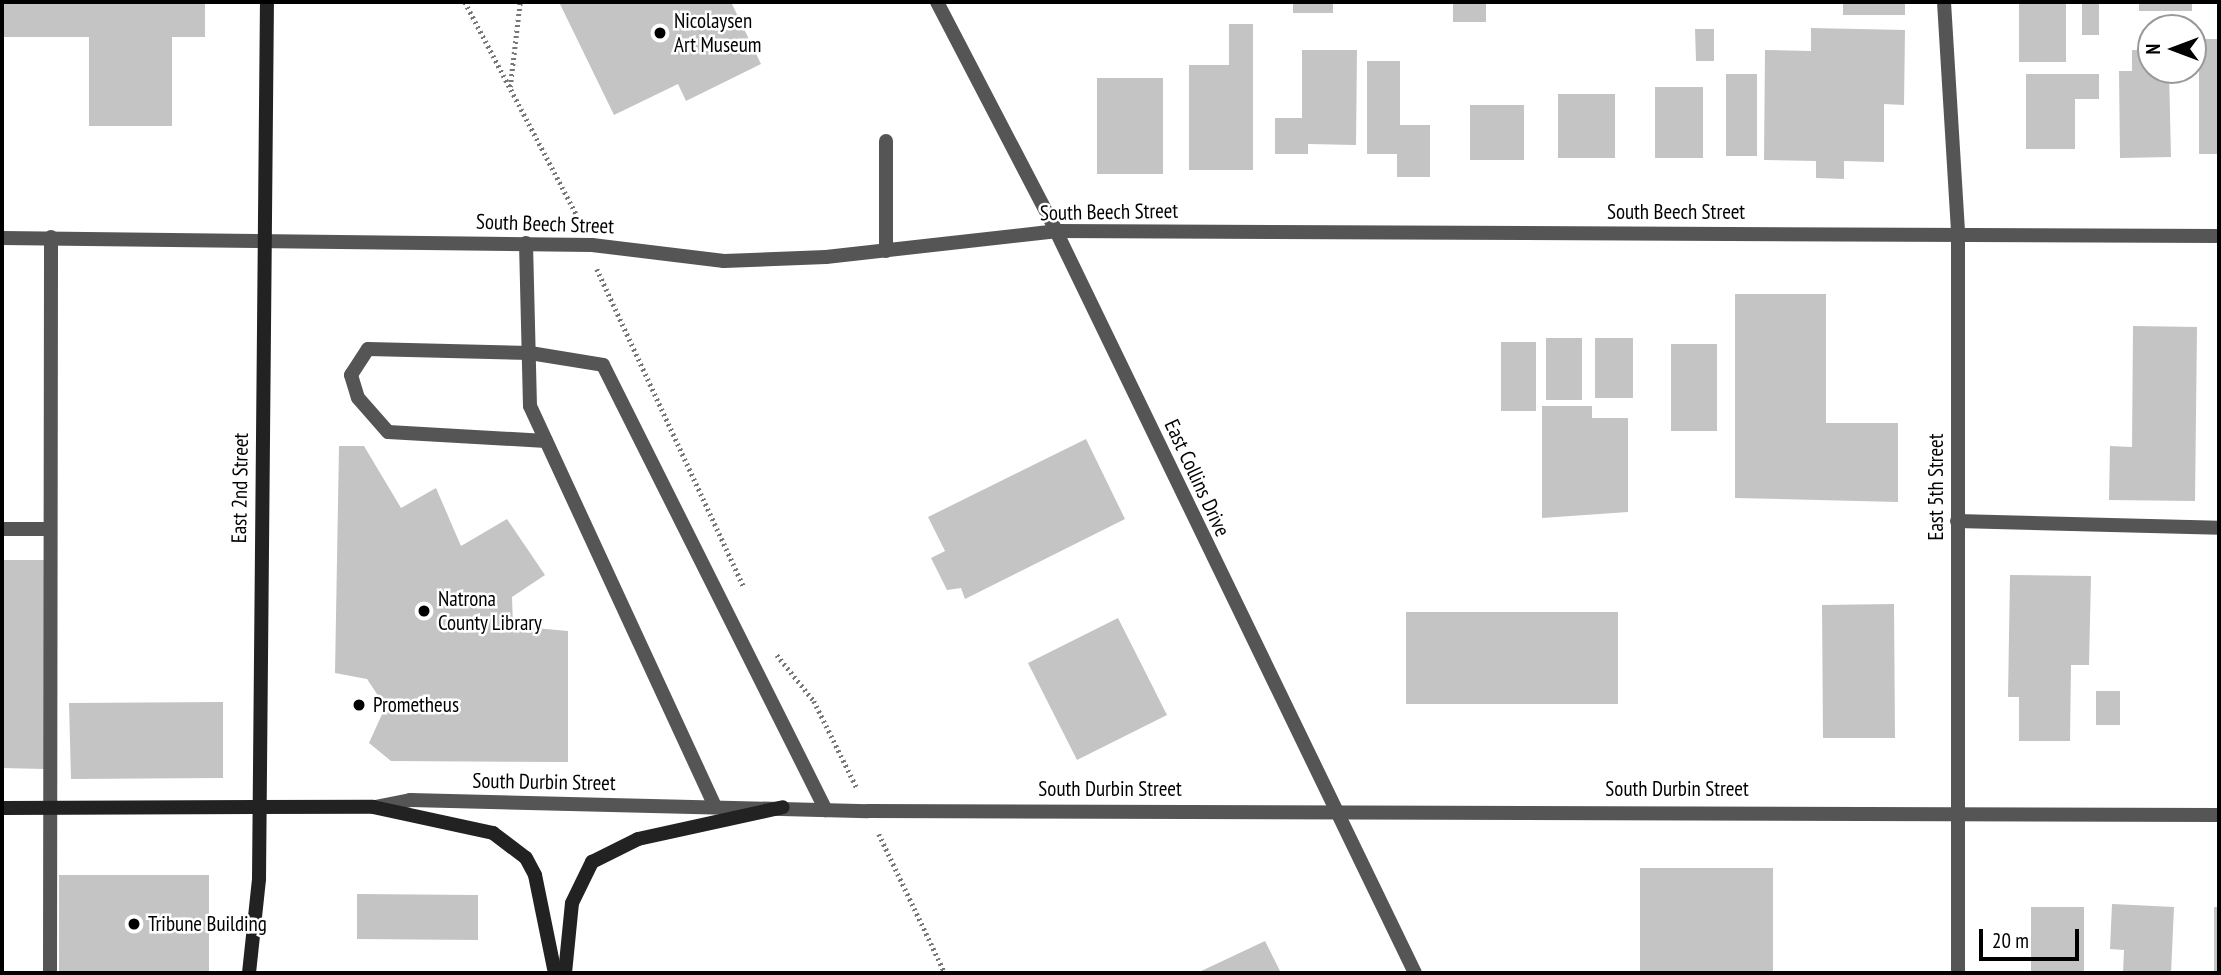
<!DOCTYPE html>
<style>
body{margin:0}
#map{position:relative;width:2221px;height:975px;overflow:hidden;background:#fff;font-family:"PT Sans Narrow",sans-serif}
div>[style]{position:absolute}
.building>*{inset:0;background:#c4c4c4}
.path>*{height:4.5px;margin-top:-2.25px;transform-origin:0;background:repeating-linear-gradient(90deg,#777 0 2px,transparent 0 5.5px)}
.lane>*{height:14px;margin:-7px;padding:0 7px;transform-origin:7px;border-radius:7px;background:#555}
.street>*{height:14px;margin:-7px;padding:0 7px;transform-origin:7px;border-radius:7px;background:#555}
.secondary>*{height:14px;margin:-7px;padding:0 7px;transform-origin:7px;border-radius:7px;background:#222}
.dots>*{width:19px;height:19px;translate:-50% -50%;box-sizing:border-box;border:4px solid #fff;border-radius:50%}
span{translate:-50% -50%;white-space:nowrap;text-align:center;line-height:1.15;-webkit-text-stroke:5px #fff;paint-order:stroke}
.poi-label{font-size:21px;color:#000}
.left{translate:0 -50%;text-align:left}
.street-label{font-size:21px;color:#000}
.frame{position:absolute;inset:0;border:4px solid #000;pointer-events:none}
.north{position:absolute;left:2137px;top:14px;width:70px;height:70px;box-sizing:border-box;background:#fff;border:2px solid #999;border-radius:50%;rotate:270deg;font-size:19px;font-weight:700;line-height:28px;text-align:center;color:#000}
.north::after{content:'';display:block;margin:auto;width:24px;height:32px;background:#000;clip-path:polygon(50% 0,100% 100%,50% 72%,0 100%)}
.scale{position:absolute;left:1979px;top:929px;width:100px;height:32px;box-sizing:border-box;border:4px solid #000;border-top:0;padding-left:9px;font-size:21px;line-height:24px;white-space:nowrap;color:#000;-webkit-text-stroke:5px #fff;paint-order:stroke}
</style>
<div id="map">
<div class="building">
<i style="clip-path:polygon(2px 2px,205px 2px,205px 37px,172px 37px,172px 126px,89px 126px,89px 37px,2px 37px)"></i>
<i style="clip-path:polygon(559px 2px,731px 2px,761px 64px,686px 101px,678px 84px,614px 115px)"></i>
<i style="clip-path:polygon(1293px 2px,1333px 2px,1333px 13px,1293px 13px)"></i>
<i style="clip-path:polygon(1453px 2px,1486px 2px,1486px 22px,1453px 22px)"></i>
<i style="clip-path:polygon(1843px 2px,1905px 2px,1905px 15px,1843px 15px)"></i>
<i style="clip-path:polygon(2019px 2px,2066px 2px,2066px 62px,2019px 62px)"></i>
<i style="clip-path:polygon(2082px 2px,2099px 2px,2099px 35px,2082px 35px)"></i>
<i style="clip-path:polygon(2139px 2px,2192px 2px,2192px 11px,2139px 11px)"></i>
<i style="clip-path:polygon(1229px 24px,1253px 24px,1253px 170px,1189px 170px,1189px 65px,1229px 65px)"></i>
<i style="clip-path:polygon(1811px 28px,1905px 30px,1904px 105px,1884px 104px,1884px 162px,1844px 161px,1844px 179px,1816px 178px,1816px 161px,1764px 160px,1765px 50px,1811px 51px)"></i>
<i style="clip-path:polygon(1695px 29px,1714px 29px,1714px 61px,1696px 61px)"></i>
<i style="clip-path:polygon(2199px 39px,2219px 39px,2219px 154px,2199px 154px)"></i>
<i style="clip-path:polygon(1302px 50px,1357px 50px,1356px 145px,1308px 144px,1308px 154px,1275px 154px,1275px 118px,1302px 118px)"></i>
<i style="clip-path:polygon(2132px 50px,2151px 50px,2151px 70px,2169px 70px,2171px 157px,2120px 158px,2119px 71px,2132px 71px)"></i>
<i style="clip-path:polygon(1367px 61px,1400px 61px,1400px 125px,1430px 125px,1430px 177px,1397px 177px,1397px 154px,1367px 154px)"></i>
<i style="clip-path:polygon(1726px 74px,1757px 74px,1757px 156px,1726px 156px)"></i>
<i style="clip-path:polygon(2026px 74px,2099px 74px,2099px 99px,2075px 99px,2075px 149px,2026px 149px)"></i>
<i style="clip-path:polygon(1097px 78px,1163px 78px,1163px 174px,1097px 174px)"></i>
<i style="clip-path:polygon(1655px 87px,1703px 87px,1703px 158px,1655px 158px)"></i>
<i style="clip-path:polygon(1558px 94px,1615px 94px,1615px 158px,1558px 158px)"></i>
<i style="clip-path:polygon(1470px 105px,1524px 105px,1524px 160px,1470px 160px)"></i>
<i style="clip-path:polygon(1735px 294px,1826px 294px,1826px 423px,1898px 423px,1898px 502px,1735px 498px)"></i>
<i style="clip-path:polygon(2133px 326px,2197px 327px,2195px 501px,2109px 500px,2110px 446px,2132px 447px)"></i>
<i style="clip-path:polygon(1546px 338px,1582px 338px,1582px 400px,1546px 400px)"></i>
<i style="clip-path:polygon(1595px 338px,1633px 338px,1633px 398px,1595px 398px)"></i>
<i style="clip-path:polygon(1501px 342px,1536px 342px,1536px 411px,1501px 411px)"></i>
<i style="clip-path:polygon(1671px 344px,1717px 344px,1717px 431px,1671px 431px)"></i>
<i style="clip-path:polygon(1542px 406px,1592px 406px,1592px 418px,1628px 418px,1628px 512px,1542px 518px)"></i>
<i style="clip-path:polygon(1086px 439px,1125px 519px,965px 599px,961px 588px,947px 590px,931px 558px,945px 551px,928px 517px)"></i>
<i style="clip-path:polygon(339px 446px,364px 446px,401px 508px,436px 488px,461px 546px,507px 519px,545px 575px,512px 597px,513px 626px,568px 631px,568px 762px,391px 761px,369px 743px,383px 712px,377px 694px,367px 679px,335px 673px)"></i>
<i style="clip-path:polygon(2px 560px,45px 560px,44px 769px,2px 768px)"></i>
<i style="clip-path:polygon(2010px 575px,2091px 576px,2089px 665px,2071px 665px,2070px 741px,2019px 741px,2019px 697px,2008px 697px)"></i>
<i style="clip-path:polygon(1894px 604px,1895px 738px,1823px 738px,1822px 605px)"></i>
<i style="clip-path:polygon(1406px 612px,1618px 612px,1618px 704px,1406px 704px)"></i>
<i style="clip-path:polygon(1118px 618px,1167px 715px,1077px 760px,1028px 663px)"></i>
<i style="clip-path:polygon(2096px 691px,2120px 691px,2120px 725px,2096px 725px)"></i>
<i style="clip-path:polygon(223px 702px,223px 778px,71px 779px,69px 703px)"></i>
<i style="clip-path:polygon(1640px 868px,1773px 868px,1773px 973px,1640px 973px)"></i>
<i style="clip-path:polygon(59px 875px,209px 875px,209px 973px,59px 973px)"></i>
<i style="clip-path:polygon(357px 894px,478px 895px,478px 940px,357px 939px)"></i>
<i style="clip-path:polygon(2112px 904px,2174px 907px,2171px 973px,2123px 973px,2124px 950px,2110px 949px)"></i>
<i style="clip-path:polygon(2031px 907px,2084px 907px,2084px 973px,2031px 973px)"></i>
<i style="clip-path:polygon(2214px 907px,2219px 907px,2219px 973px,2214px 973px)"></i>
<i style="clip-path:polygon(1265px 941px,1281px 973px,1197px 973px)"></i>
</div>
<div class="path">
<i style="left:465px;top:2px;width:247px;rotate:62.3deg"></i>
<i style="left:510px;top:87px;width:86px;rotate:-83.3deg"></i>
<i style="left:597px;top:269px;width:350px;rotate:65.2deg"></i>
<i style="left:777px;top:655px;width:59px;rotate:51.2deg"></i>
<i style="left:814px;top:701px;width:97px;rotate:63.7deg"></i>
<i style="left:879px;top:834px;width:154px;rotate:64.6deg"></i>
</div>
<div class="lane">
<i style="left:886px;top:141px;width:110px;rotate:90deg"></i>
<i style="left:526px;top:243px;width:163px;rotate:88.6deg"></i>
<i style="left:530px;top:406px;width:441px;rotate:65.2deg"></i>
<i style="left:546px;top:441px;width:158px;rotate:-176.7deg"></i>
<i style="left:388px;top:432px;width:45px;rotate:-131.4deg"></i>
<i style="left:358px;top:398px;width:24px;rotate:-107deg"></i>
<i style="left:351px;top:375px;width:31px;rotate:-57deg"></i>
<i style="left:368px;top:349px;width:162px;rotate:1.4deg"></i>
<i style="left:530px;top:353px;width:74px;rotate:9.3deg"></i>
<i style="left:603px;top:365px;width:498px;rotate:63.4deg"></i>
<i style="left:1957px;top:521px;width:262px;rotate:1.5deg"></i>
<i style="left:2px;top:529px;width:48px"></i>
<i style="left:50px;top:973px;width:736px;rotate:-89.92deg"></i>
</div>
<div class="street">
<i style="left:937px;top:2px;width:258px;rotate:62.5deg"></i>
<i style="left:1056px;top:231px;width:824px;rotate:64.18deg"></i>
<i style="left:1944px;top:2px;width:232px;rotate:86.5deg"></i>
<i style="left:1958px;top:234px;width:739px;rotate:90deg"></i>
<i style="left:2px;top:238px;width:590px;rotate:0.68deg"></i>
<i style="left:592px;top:245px;width:133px;rotate:6.9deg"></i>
<i style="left:724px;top:261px;width:102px;rotate:-2.2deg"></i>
<i style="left:826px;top:257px;width:231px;rotate:-6.4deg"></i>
<i style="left:1056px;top:231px;width:1163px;rotate:0.25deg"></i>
<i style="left:375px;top:807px;width:36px;rotate:-11deg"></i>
<i style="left:410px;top:800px;width:458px;rotate:1.4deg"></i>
<i style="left:868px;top:811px;width:1351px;rotate:0.17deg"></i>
</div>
<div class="secondary">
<i style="left:2px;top:808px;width:371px;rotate:-0.2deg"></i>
<i style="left:373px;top:807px;width:123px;rotate:12.2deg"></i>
<i style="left:493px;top:833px;width:41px;rotate:37.1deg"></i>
<i style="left:526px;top:858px;width:19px;rotate:62deg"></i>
<i style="left:535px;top:875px;width:100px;rotate:78.5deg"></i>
<i style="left:249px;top:973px;width:95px;rotate:-83.9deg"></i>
<i style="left:259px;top:879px;width:877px;rotate:-89.48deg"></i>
<i style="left:565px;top:973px;width:70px;rotate:-84.3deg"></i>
<i style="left:572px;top:903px;width:46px;rotate:-64deg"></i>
<i style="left:592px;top:862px;width:51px;rotate:-26.6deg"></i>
<i style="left:638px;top:839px;width:148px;rotate:-12.4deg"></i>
</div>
<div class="dots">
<i style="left:660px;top:33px;background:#000"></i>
<i style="left:424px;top:611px;background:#000"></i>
<i style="left:359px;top:705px;background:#000"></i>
<i style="left:134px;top:924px;background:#000"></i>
</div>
<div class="poi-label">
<span class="left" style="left:674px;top:33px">Nicolaysen<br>Art Museum</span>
<span class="left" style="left:438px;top:611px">Natrona<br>County Library</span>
<span class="left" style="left:373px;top:705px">Prometheus</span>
<span class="left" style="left:148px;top:924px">Tribune Building</span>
</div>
<div class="street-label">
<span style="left:1109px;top:212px;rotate:-1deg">South Beech Street</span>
<span style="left:1676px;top:212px">South Beech Street</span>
<span style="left:545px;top:224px;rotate:2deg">South Beech Street</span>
<span style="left:1197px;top:478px;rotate:65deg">East Collins Drive</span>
<span style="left:1936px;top:487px;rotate:-90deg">East 5th Street</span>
<span style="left:240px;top:488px;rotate:-89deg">East 2nd Street</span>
<span style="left:544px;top:782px;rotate:1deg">South Durbin Street</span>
<span style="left:1110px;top:789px">South Durbin Street</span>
<span style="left:1677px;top:789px">South Durbin Street</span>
</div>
<div class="frame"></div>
<div class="north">N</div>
<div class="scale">20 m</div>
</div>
